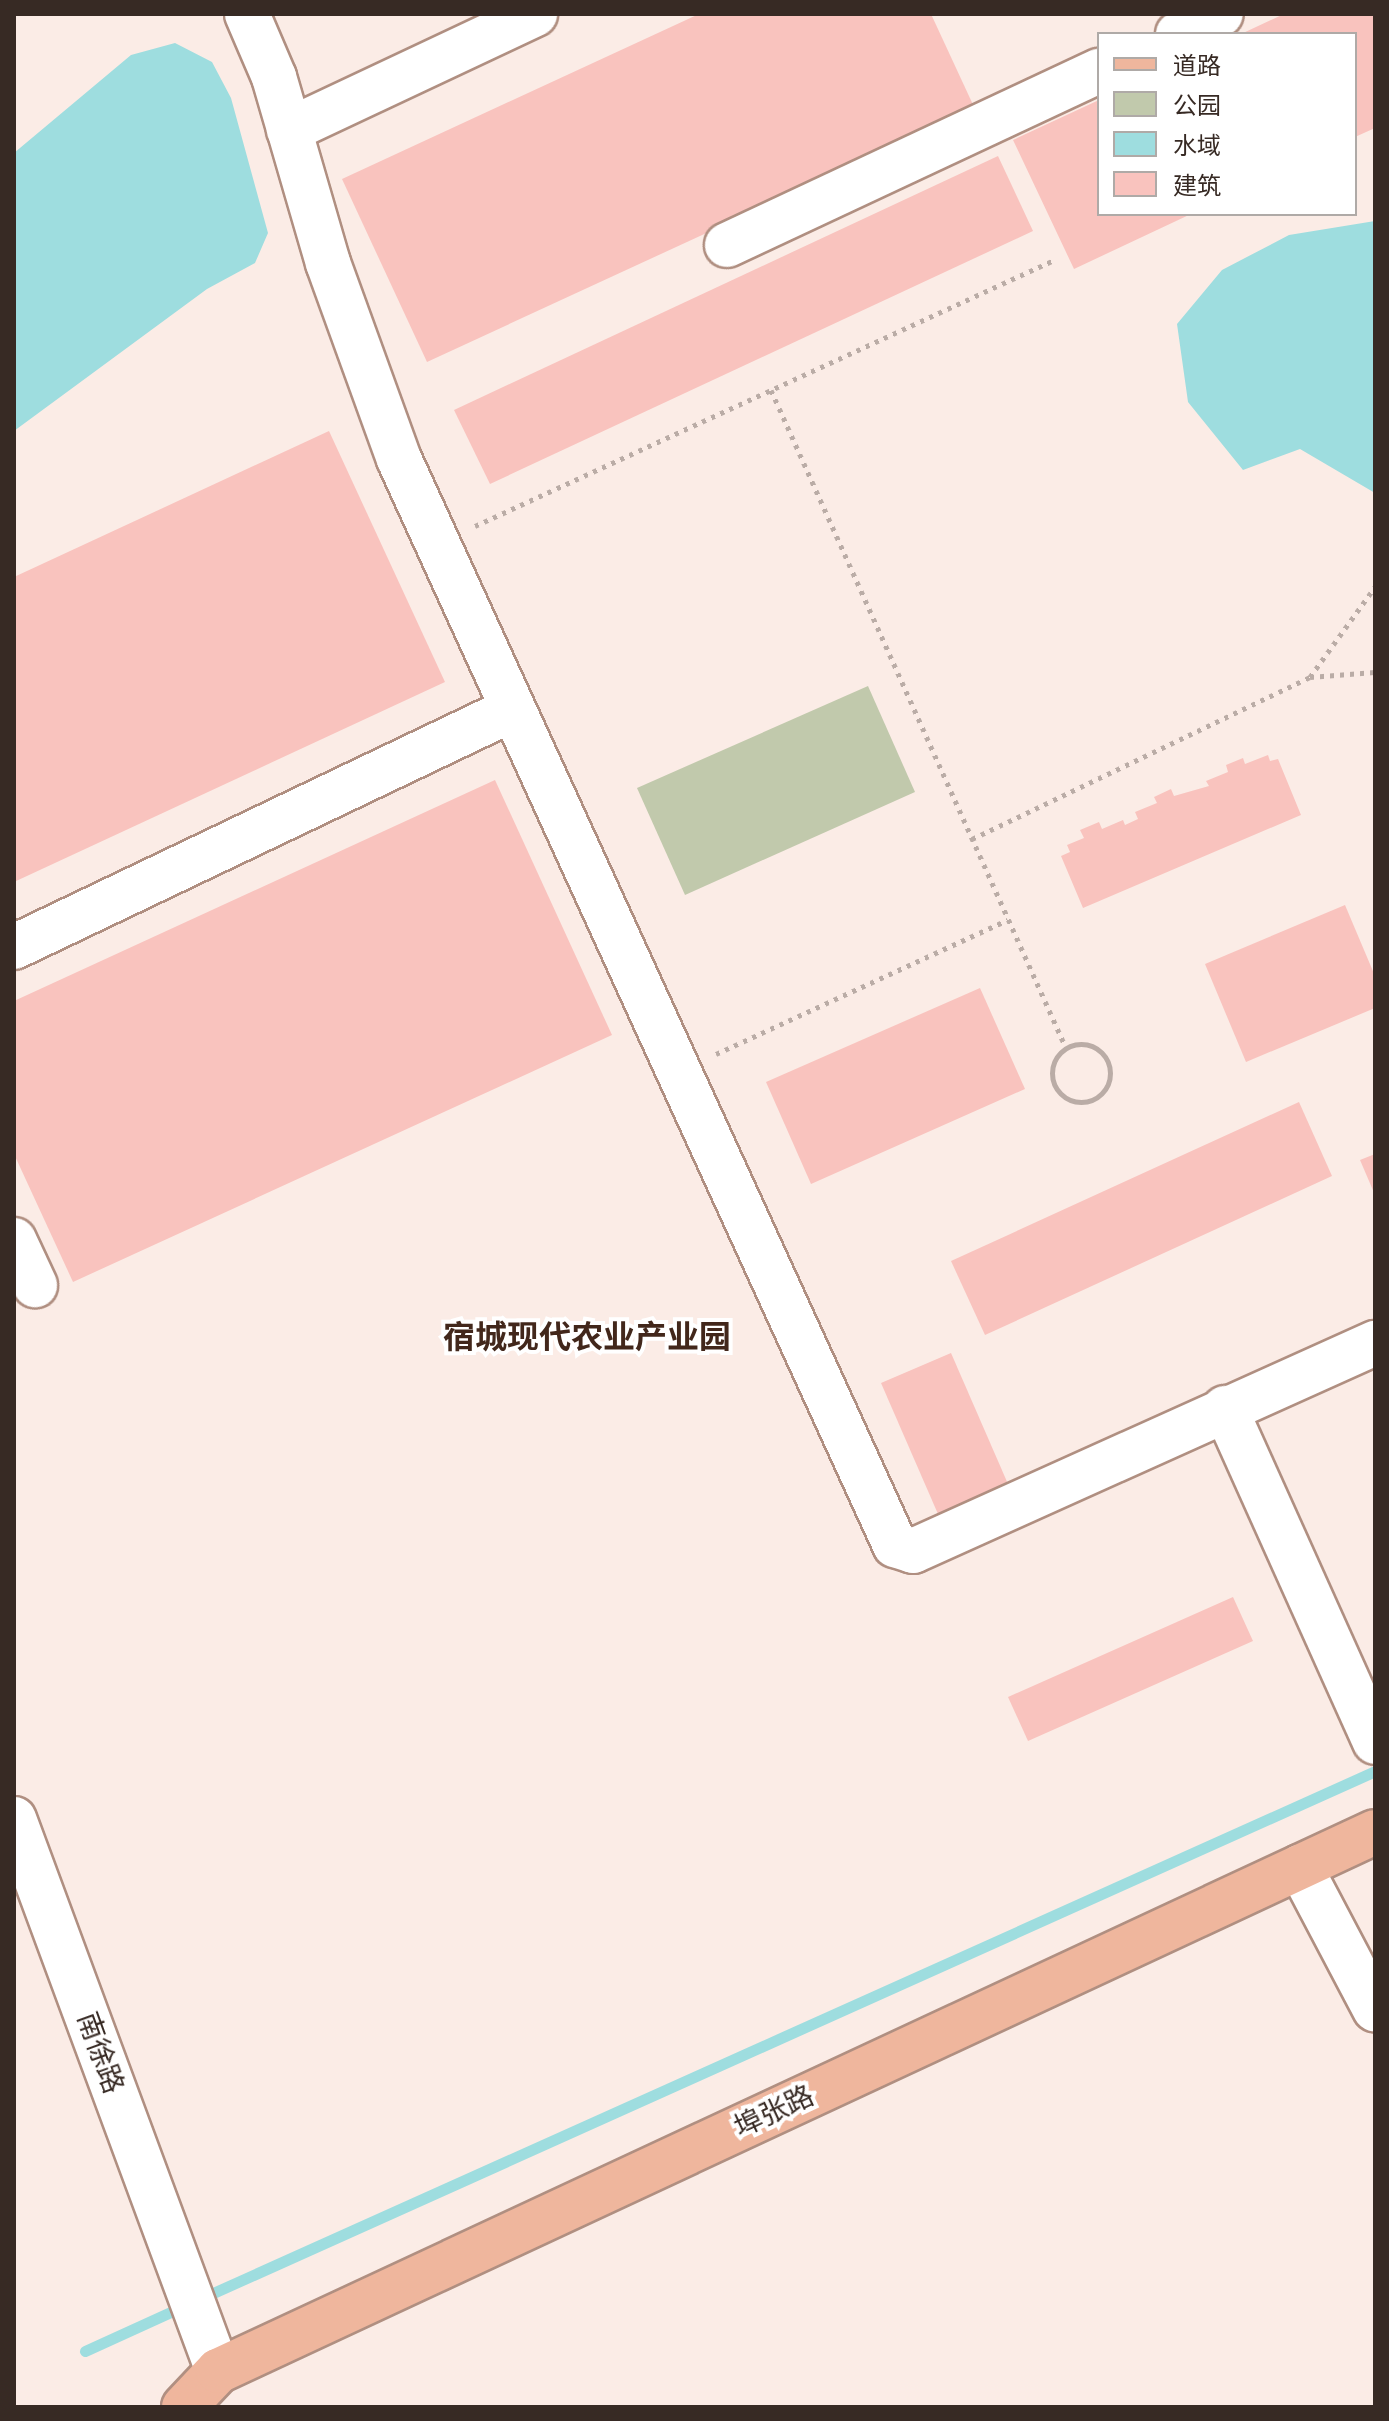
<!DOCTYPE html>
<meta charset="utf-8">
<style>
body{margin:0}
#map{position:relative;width:1389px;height:2421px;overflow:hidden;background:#fbece6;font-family:Jost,"Noto Sans SC",sans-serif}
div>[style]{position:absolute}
.green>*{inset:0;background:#c1c9ac}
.water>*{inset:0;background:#9edddf}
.stream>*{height:11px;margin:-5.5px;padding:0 5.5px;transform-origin:5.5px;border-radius:5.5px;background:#9edddf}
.building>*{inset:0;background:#f9c3be}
.path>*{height:5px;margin-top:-2.5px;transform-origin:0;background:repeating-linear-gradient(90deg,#baaca6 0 4px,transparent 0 10px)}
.path>.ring{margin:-2.5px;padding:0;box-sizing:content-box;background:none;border:5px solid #baaca6;border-radius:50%}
.roads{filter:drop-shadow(2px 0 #b08f81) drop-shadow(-2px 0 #b08f81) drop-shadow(0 2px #b08f81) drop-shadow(0 -2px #b08f81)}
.minor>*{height:44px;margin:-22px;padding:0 22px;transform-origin:22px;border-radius:22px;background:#fff}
.major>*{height:44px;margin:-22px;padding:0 22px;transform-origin:22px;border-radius:22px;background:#efb69d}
span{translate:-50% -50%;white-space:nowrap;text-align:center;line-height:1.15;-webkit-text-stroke:8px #fff;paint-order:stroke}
.street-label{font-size:28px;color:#372a24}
.quarter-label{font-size:32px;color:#42271b;font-weight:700}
.frame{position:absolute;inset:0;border:16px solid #372a24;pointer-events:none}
.legend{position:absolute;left:1097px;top:32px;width:260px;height:184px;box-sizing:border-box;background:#fff;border:2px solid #afaaa7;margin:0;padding:10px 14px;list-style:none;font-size:24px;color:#372a24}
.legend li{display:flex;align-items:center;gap:16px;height:40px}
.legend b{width:40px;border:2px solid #afaaa7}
</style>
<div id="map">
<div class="green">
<i style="clip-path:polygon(868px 686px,915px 792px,685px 895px,637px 788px)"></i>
</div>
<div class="water">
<i style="clip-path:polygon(175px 43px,212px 62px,231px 98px,268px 233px,255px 263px,207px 289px,14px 431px,14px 153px,131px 55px)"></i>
<i style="clip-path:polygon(1375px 221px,1375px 493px,1300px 449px,1243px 470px,1188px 402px,1177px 324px,1222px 270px,1289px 235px)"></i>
</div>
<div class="stream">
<i style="left:202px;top:2298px;width:1286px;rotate:-24.19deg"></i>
<i style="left:85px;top:2351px;width:111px;rotate:-24.5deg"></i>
</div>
<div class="building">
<i style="clip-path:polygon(699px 14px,931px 14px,975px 109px,427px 362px,342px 179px)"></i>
<i style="clip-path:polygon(1284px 14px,1375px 14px,1375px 128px,1355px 137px,1355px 34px,1241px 34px)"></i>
<i style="clip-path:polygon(1099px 100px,1099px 214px,1191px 214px,1074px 269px,1013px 140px)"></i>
<i style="clip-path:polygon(998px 156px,1033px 231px,490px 484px,454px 410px)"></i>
<i style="clip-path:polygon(329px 431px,445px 682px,14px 882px,14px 577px)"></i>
<i style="clip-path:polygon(1268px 755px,1270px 761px,1278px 759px,1301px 815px,1083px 908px,1061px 856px,1070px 852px,1067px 845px,1084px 838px,1080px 830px,1099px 822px,1102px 829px,1123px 820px,1125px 825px,1138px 819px,1135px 812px,1157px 803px,1154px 797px,1171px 789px,1174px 796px,1209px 786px,1206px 781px,1228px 772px,1226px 765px,1243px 758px,1245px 764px)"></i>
<i style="clip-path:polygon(495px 780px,612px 1035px,73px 1282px,14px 1154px,14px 1001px)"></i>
<i style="clip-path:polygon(1345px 905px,1375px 976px,1375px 1008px,1246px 1062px,1205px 964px)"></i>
<i style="clip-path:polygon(980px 988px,1025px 1089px,811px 1184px,766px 1082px)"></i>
<i style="clip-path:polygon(1299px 1102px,1332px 1176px,985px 1335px,951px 1261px)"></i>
<i style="clip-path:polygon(1375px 1154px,1375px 1195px,1360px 1160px)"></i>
<i style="clip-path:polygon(951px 1353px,1008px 1484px,938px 1514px,881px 1383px)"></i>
<i style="clip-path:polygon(1233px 1597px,1253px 1641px,1028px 1741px,1008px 1697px)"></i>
</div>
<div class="path">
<i style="left:771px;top:390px;width:721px;rotate:65.85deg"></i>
<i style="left:475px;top:526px;width:635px;rotate:-24.67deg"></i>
<i style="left:1310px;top:677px;width:111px;rotate:-54.2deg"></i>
<i style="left:972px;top:839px;width:375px;rotate:-25.6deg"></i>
<i style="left:1310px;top:677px;width:65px;rotate:-4.4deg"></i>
<i class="ring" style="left:1052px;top:1044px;width:53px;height:53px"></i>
<i style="left:716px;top:1054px;width:321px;rotate:-24.7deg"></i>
</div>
<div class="roads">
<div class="minor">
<i style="left:247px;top:14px;width:69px;rotate:66.8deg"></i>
<i style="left:274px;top:77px;width:194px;rotate:73.8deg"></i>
<i style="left:328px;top:263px;width:208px;rotate:70.1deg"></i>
<i style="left:399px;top:459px;width:1194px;rotate:65.45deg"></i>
<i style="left:895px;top:1545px;width:19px;rotate:18deg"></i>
<i style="left:913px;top:1551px;width:507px;rotate:-24.24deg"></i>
<i style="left:1178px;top:34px;width:47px;rotate:-24.9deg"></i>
<i style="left:289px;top:130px;width:272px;rotate:-25.2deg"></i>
<i style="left:727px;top:245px;width:411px;rotate:-25.1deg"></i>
<i style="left:14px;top:947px;width:553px;rotate:-25.5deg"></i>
<i style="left:14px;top:1240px;width:50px;rotate:65deg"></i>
<i style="left:1225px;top:1408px;width:366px;rotate:65.8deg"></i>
<i style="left:14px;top:1819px;width:588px;rotate:69.72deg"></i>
<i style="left:1300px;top:1867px;width:161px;rotate:62.2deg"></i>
</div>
<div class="major">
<i style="left:184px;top:2407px;width:50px;rotate:-46.6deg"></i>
<i style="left:218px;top:2371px;width:1276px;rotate:-24.98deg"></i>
</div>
</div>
<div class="street-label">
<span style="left:100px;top:2053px;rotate:70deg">南徐路</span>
<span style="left:774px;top:2112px;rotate:-25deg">埠张路</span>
</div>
<div class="quarter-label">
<span style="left:587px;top:1337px">宿城现代农业产业园</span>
</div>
<div class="frame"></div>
<ul class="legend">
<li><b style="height:10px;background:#efb69d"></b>道路</li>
<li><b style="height:22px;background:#c1c9ac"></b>公园</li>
<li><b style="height:22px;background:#9edddf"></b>水域</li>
<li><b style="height:22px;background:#f9c3be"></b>建筑</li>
</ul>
</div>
